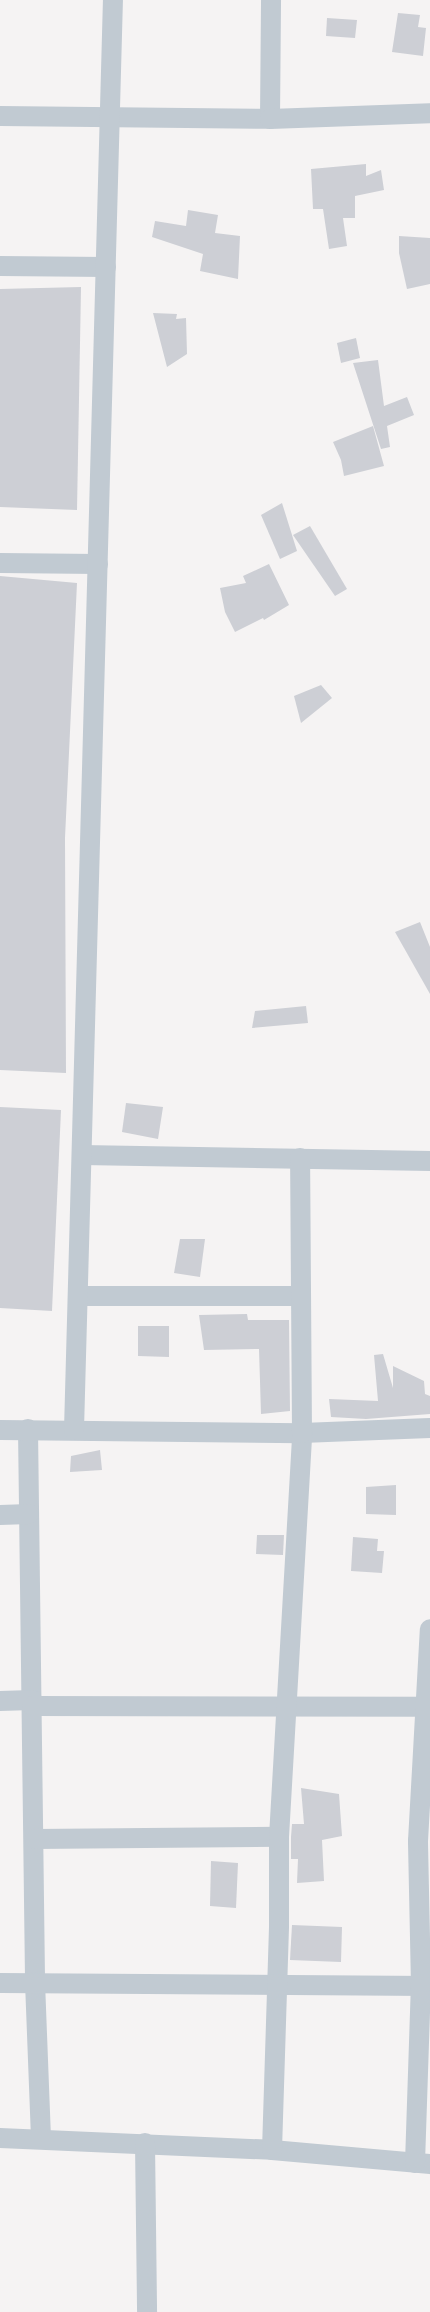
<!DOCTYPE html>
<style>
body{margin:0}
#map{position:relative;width:430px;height:2312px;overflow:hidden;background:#f5f3f3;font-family:Arial,sans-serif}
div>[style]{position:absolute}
.building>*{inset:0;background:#cdcfd5}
.street>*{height:20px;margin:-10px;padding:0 10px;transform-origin:10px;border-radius:10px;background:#c1cad2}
span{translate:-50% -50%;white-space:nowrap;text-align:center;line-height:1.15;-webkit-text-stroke:5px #fff;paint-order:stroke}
</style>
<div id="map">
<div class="building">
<i style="clip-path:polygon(398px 13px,420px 15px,418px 27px,426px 28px,423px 56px,392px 52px)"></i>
<i style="clip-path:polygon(327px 18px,357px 20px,355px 38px,326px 36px)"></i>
<i style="clip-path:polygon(366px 164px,366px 176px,381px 170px,384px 190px,355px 196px,355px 218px,343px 218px,347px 246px,329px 249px,323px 209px,313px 209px,311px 169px)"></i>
<i style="clip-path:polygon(188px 210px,218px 215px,215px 233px,240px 236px,238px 279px,200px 271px,203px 254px,152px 237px,155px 221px,186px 226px)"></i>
<i style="clip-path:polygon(399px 236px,430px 238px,430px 284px,407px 289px,399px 253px)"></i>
<i style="clip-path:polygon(81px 287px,77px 510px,0 507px,0 289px)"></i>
<i style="clip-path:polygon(153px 313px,177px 314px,176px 319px,186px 318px,187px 354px,167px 367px)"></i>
<i style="clip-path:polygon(356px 338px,360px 358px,341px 363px,337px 343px)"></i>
<i style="clip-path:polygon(378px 360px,384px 406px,407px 397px,414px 415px,387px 426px,390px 447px,381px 449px,353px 363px)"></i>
<i style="clip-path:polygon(373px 426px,384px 466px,344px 476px,341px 460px,333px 442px)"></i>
<i style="clip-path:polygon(282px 503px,297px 551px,280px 559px,261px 515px)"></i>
<i style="clip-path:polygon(310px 526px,347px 589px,335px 596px,293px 535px)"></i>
<i style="clip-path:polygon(269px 564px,289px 605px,264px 620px,263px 618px,235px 632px,225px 612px,220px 588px,246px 583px,243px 576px)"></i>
<i style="clip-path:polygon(0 576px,77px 583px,65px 838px,66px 1073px,0 1070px)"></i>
<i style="clip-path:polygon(321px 685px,332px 698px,301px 723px,294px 696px)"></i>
<i style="clip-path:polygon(420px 922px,430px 947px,430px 994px,395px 932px)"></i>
<i style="clip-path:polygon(306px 1006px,308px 1023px,252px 1028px,255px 1011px)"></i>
<i style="clip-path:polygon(126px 1103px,163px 1107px,158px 1139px,122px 1132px)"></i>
<i style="clip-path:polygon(0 1107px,61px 1110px,52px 1311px,0 1308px)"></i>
<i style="clip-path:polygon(180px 1239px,205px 1239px,200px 1277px,174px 1273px)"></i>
<i style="clip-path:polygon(247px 1314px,248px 1320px,289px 1320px,290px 1411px,261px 1414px,259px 1349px,204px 1350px,199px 1315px)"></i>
<i style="clip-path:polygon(138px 1326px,169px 1326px,169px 1357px,138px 1356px)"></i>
<i style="clip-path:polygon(383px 1354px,393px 1388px,393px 1366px,424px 1381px,425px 1394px,430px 1396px,430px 1414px,366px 1419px,331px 1417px,329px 1399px,378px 1401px,374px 1355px)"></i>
<i style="clip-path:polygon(100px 1450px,102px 1470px,70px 1472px,71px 1456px)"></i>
<i style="clip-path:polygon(396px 1485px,396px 1515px,366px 1514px,366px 1487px)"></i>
<i style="clip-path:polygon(257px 1535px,284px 1535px,283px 1555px,256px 1554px)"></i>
<i style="clip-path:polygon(353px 1537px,378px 1539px,377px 1551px,384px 1551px,382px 1573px,351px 1571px)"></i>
<i style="clip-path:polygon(301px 1788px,339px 1794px,342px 1836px,322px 1840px,324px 1881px,297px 1883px,298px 1859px,291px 1859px,291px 1837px,292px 1824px,304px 1824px)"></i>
<i style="clip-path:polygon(211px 1861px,238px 1863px,236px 1908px,210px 1906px)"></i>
<i style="clip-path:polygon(292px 1925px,342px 1927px,341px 1962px,290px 1960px)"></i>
</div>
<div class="street">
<i style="left:0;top:116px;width:270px;rotate:0.6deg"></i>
<i style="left:270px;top:119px;width:119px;rotate:-89.5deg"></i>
<i style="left:270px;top:119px;width:160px;rotate:-2.1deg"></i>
<i style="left:0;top:266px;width:106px;rotate:0.5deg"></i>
<i style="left:0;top:563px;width:98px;rotate:0.6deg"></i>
<i style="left:82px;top:1155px;width:348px;rotate:1deg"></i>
<i style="left:78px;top:1296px;width:223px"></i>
<i style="left:28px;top:1429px;width:553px;rotate:89.27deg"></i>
<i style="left:35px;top:1982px;width:156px;rotate:87.8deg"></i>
<i style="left:0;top:1430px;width:302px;rotate:0.6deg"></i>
<i style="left:302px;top:1433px;width:128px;rotate:-2.2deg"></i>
<i style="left:74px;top:1430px;width:1431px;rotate:-88.44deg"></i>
<i style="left:0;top:1515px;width:29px;rotate:-2deg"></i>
<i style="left:0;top:1701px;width:32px;rotate:-2deg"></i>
<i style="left:32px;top:1706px;width:398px;rotate:0.1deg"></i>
<i style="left:35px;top:1839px;width:244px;rotate:-0.5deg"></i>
<i style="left:0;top:1983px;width:430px;rotate:0.4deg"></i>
<i style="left:0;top:2138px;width:272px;rotate:2.5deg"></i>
<i style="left:272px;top:2150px;width:159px;rotate:5.1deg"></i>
<i style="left:145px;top:2143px;width:169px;rotate:89.3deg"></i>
<i style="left:272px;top:2150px;width:224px;rotate:-88.2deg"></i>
<i style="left:279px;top:1926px;width:89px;rotate:-90deg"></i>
<i style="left:279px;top:1837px;width:405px;rotate:-86.7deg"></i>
<i style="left:302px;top:1433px;width:275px;rotate:-90.4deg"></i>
<i style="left:415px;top:2163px;width:177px;rotate:-88.1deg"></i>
<i style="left:421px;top:1986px;width:145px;rotate:-91.2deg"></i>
<i style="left:418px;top:1841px;width:212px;rotate:-86.8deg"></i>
</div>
</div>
